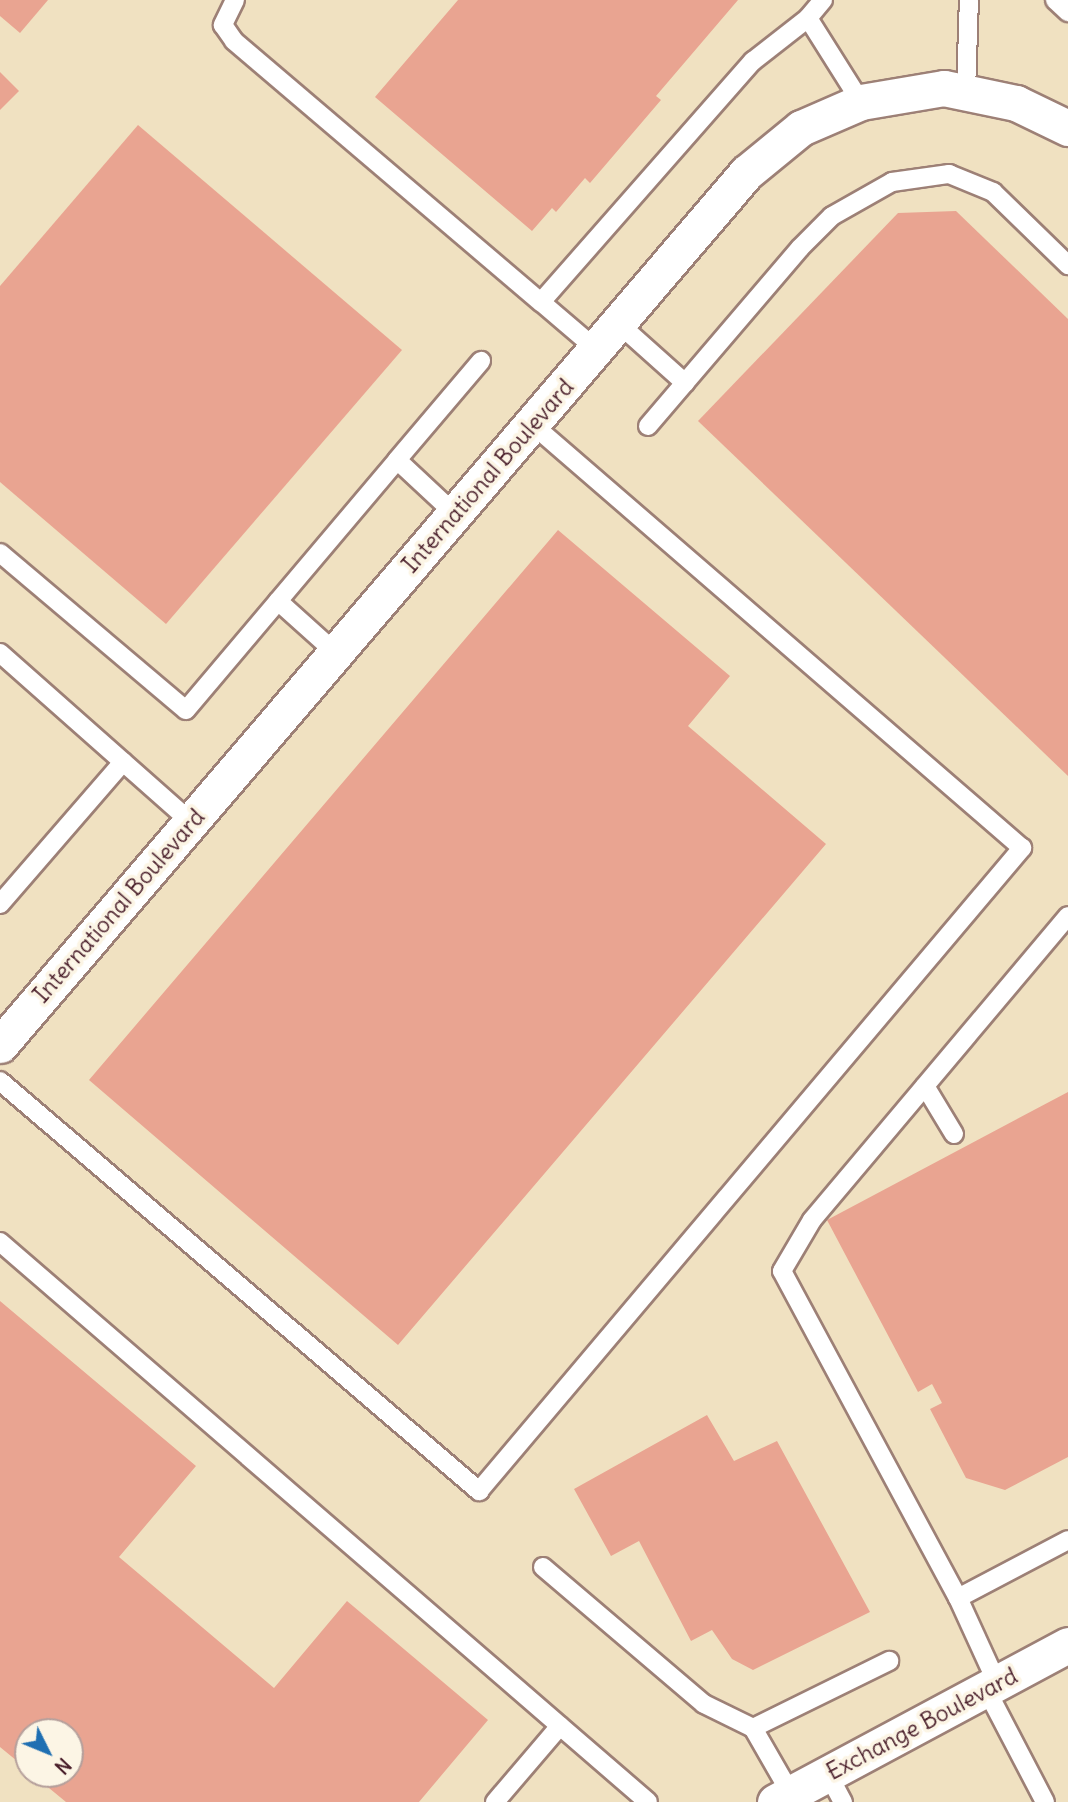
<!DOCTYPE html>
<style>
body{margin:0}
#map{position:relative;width:1068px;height:1802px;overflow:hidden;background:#f0e1c1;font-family:Delius,sans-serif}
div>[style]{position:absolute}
.building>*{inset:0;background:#e9a491}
.roads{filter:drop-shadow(2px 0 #9d8076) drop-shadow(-2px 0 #9d8076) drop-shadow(0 2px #9d8076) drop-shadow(0 -2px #9d8076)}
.lane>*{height:18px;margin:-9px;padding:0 9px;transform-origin:9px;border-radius:9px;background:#fff}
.street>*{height:35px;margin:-17.5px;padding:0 17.5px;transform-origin:17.5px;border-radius:17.5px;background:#fff}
span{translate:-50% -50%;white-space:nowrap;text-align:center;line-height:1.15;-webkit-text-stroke:7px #fcf5e5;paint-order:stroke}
.street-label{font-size:23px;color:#4a1f2b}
.north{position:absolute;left:14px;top:1718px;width:70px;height:70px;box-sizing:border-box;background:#fcf5e5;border:2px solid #b59f9b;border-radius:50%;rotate:133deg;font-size:19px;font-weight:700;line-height:28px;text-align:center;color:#4a1f2b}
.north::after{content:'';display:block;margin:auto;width:24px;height:32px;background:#1f6fb2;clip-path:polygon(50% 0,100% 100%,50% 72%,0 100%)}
</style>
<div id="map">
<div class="building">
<i style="clip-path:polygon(0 0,48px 0,20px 33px,0 16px)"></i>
<i style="clip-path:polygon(458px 0,738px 0,656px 96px,661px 100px,590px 183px,585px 178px,556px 212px,552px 208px,532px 231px,375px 97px)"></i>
<i style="clip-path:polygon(0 72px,19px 91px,0 110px)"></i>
<i style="clip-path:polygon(138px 125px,402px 350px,166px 624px,0 482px,0 286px)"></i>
<i style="clip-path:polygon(956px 211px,1068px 319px,1068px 776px,698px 421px,898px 213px)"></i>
<i style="clip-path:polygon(558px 530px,730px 676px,688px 726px,826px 844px,398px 1345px,89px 1080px)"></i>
<i style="clip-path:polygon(1068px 1092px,1068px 1457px,1005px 1490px,966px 1478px,930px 1409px,942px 1403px,932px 1384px,918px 1392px,827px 1220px)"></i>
<i style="clip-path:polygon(0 1301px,196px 1466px,119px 1557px,274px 1688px,347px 1601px,488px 1720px,419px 1802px,66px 1802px,32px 1774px,70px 1774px,70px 1732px,28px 1732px,28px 1770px,0 1747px)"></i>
<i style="clip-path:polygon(707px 1415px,734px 1461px,777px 1441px,870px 1612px,753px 1670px,732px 1659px,712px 1630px,691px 1641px,639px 1541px,611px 1556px,574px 1489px)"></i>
</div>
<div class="roads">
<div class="lane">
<i style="left:235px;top:0;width:28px;rotate:116deg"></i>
<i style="left:223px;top:25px;width:19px;rotate:55deg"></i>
<i style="left:234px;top:41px;width:403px;rotate:40.4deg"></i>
<i style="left:823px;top:0;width:23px;rotate:130deg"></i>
<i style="left:808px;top:18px;width:99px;rotate:57.8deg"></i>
<i style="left:1055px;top:0;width:18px;rotate:43deg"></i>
<i style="left:966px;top:93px;width:93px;rotate:-88.2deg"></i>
<i style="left:618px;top:323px;width:90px;rotate:41.8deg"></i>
<i style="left:596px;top:349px;width:72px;rotate:-139.5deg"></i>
<i style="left:541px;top:302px;width:321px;rotate:-48.7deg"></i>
<i style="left:753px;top:61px;width:70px;rotate:-38deg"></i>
<i style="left:648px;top:426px;width:234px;rotate:-49.5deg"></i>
<i style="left:800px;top:248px;width:45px;rotate:-45deg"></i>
<i style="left:832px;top:216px;width:69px;rotate:-29.5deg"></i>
<i style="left:892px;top:182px;width:58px;rotate:-8deg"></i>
<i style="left:949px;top:174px;width:48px;rotate:22.2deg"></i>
<i style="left:993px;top:192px;width:105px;rotate:44.2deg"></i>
<i style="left:455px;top:514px;width:79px;rotate:-137deg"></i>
<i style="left:397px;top:460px;width:130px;rotate:-49.7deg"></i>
<i style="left:0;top:553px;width:243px;rotate:40.2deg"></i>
<i style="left:186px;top:710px;width:327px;rotate:-49.8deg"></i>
<i style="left:278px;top:601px;width:78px;rotate:41.9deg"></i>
<i style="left:0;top:653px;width:255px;rotate:41.5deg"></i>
<i style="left:0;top:904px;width:188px;rotate:-49.1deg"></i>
<i style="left:0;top:1081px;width:631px;rotate:40.56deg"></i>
<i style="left:479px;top:1491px;width:842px;rotate:-49.82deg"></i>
<i style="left:1022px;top:848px;width:648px;rotate:-139.13deg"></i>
<i style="left:925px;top:1086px;width:56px;rotate:58.9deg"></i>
<i style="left:0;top:1242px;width:856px;rotate:40.83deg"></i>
<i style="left:543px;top:1567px;width:211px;rotate:40.4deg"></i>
<i style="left:704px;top:1704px;width:55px;rotate:26.1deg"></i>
<i style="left:958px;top:1598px;width:371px;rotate:-118.3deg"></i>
<i style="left:782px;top:1271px;width:59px;rotate:-59.5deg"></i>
<i style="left:812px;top:1220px;width:397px;rotate:-49.9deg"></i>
<i style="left:997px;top:1683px;width:94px;rotate:-114.6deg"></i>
<i style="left:958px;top:1598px;width:124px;rotate:-27.8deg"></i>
<i style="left:986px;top:1689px;width:127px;rotate:62.4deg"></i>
<i style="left:828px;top:1774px;width:32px;rotate:62deg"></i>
<i style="left:791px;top:1794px;width:76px;rotate:-119.9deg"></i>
<i style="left:753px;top:1728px;width:152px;rotate:-26.2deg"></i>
<i style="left:495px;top:1802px;width:100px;rotate:-49.5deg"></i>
</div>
<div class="street">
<i style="left:0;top:1045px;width:1148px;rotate:-49.45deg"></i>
<i style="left:746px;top:173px;width:71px;rotate:-39.3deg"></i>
<i style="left:801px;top:128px;width:65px;rotate:-23.4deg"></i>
<i style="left:861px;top:102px;width:84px;rotate:-9.6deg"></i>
<i style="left:944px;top:88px;width:74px;rotate:11.8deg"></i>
<i style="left:1016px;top:103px;width:58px;rotate:25.7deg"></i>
<i style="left:775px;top:1802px;width:332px;rotate:-28.2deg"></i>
</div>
</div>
<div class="street-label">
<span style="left:488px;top:476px;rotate:-49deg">International Boulevard</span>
<span style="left:119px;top:906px;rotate:-49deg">International Boulevard</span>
<span style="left:922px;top:1724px;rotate:-28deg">Exchange Boulevard</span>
</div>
<div class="north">N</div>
</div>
